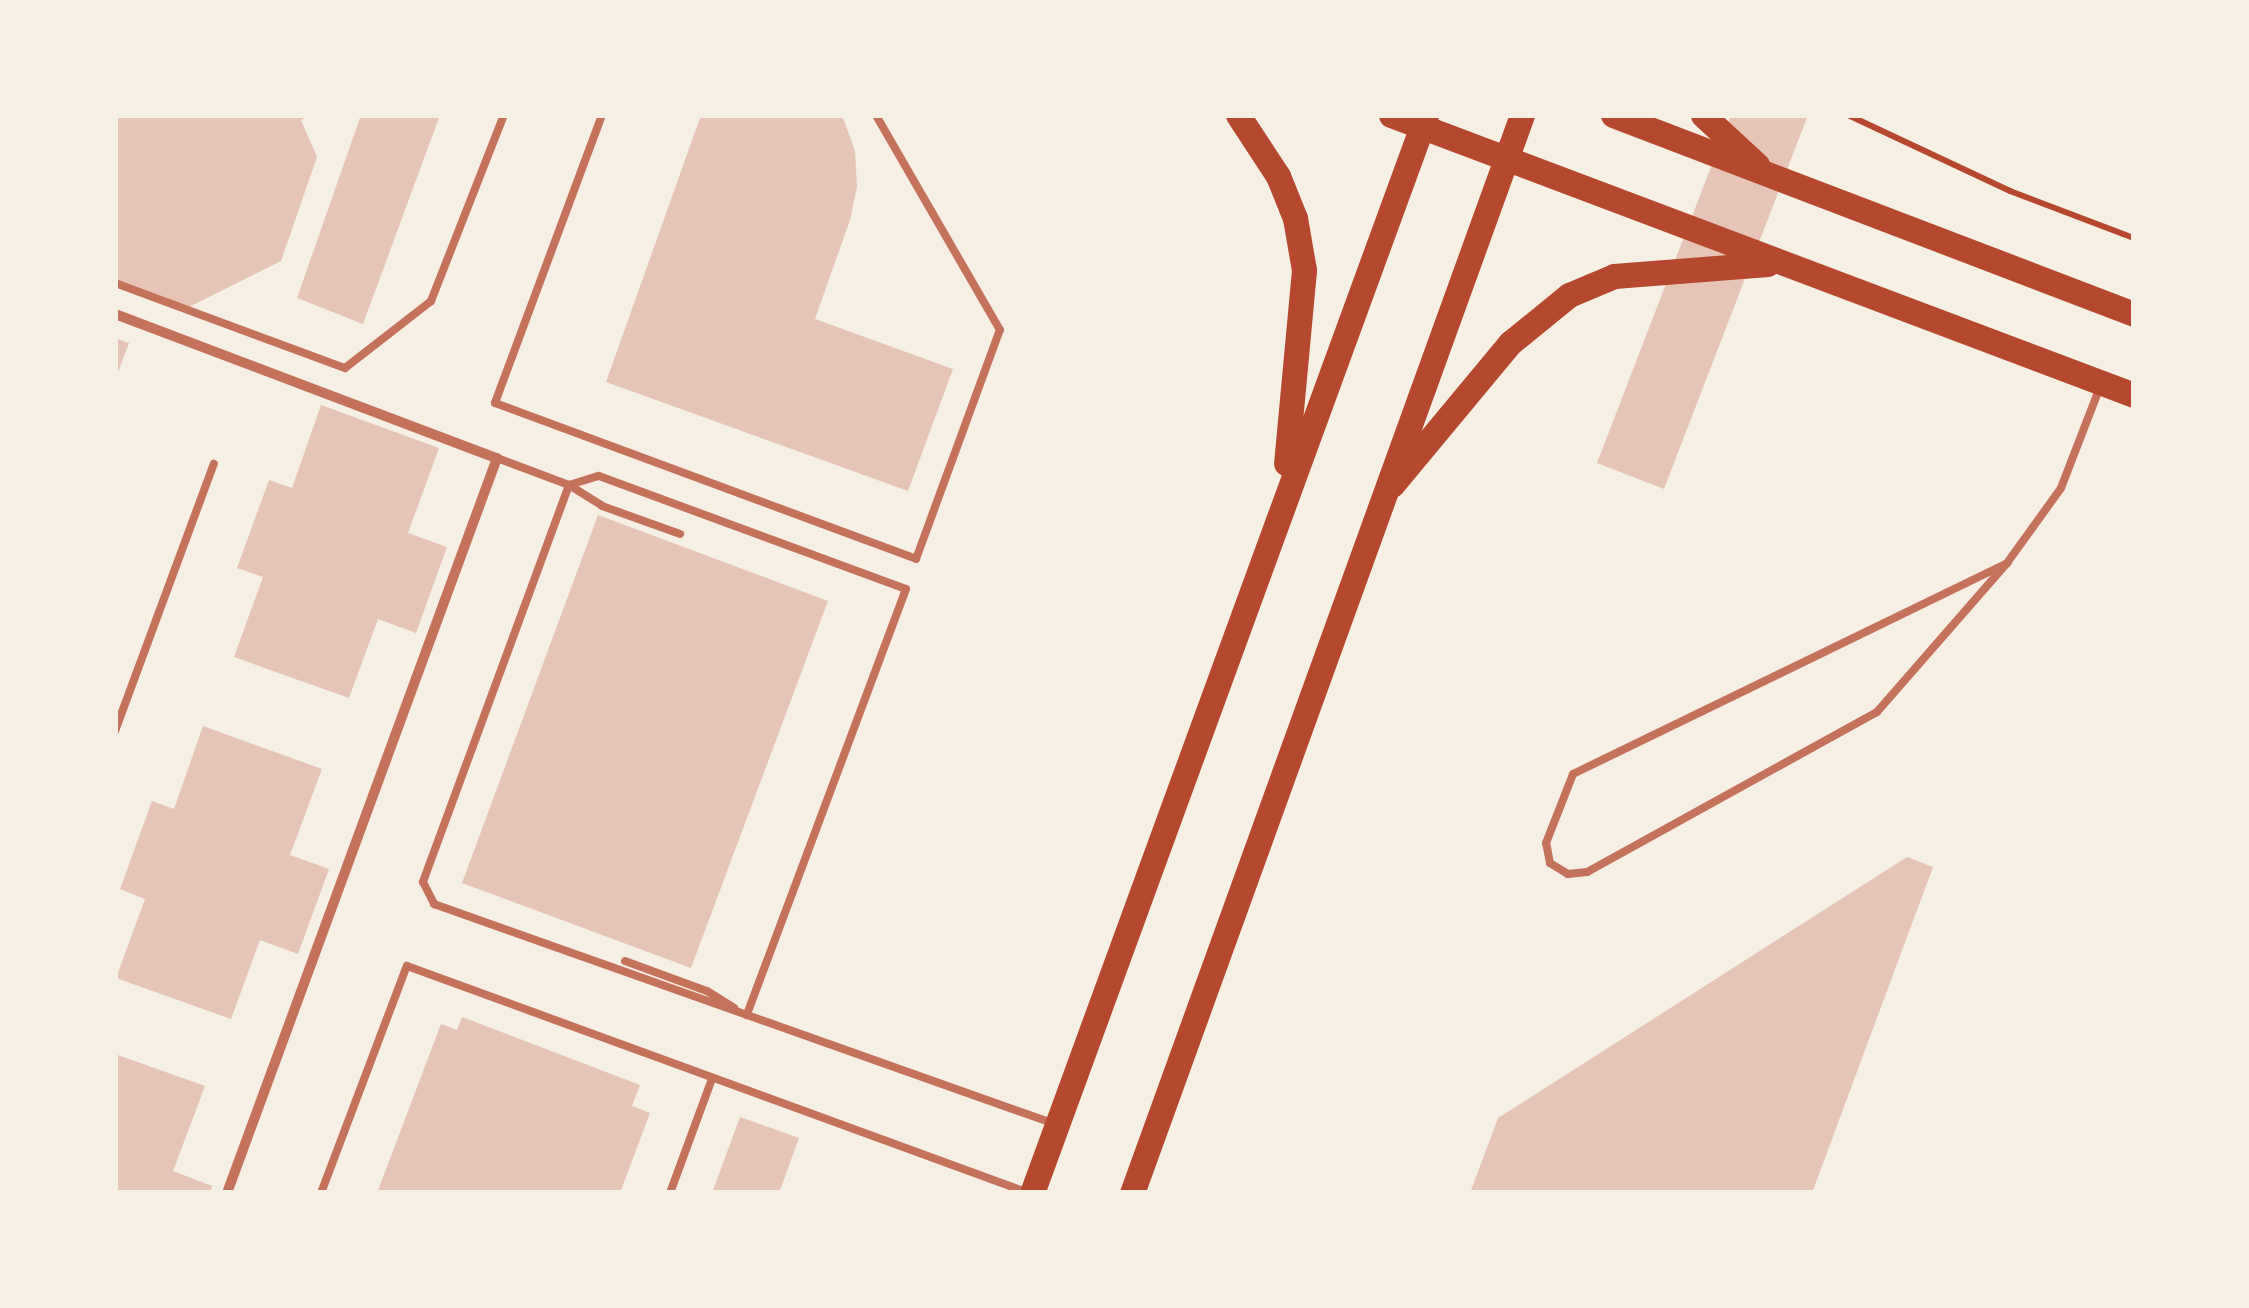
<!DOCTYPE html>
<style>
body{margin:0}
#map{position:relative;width:2249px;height:1308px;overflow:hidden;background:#f6efe4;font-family:"Fira Sans",sans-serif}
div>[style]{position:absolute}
.building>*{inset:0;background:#e6c5b7}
.path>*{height:6px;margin:-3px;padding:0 3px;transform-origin:3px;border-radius:3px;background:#b5482f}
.service>*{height:8px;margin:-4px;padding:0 4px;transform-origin:4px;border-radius:4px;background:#c5725c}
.minor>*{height:10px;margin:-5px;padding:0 5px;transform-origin:5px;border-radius:5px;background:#c5725c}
.primary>*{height:25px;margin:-12.5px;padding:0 12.5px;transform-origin:12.5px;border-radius:12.5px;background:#b5482f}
span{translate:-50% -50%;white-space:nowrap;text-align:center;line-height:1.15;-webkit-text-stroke:8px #f6efe4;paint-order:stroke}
.frame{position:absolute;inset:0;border:118px solid #f6efe4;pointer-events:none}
</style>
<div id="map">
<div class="building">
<i style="clip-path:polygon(115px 115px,312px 115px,301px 120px,317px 157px,281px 261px,189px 307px,115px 280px)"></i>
<i style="clip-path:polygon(361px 115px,440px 115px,363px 324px,297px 298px)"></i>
<i style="clip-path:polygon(701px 115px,842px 115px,855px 151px,857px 187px,850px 220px,815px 319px,953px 369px,908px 491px,606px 382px)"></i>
<i style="clip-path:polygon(1731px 115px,1808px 115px,1664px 489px,1597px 463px)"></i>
<i style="clip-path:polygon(115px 338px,129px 343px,115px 380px)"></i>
<i style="clip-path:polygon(321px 405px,439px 448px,408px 533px,447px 547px,416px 633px,378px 619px,349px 698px,234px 657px,263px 577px,237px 568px,269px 480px,292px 488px)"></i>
<i style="clip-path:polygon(598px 515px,828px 601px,691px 968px,462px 883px)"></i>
<i style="clip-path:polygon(203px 726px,322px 769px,290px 855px,329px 869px,298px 954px,260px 940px,231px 1019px,116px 978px,145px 899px,120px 889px,152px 801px,174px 809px)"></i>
<i style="clip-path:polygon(1907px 857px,1933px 867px,1812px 1193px,1470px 1193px,1498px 1118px)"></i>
<i style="clip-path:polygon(462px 1017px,640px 1085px,632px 1106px,650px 1113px,620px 1193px,377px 1193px,441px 1024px,457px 1030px)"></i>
<i style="clip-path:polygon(115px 1054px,205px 1086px,173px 1171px,212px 1186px,210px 1193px,115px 1193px)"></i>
<i style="clip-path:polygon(740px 1117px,799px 1138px,779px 1193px,712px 1193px)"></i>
</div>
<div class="path">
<i style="left:1848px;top:115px;width:179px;rotate:25.1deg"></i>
<i style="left:2010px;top:191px;width:133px;rotate:20.8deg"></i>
</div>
<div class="service">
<i style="left:602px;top:115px;width:307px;rotate:110.4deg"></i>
<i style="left:495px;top:403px;width:449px;rotate:20.3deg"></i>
<i style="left:916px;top:559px;width:244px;rotate:-69.9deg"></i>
<i style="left:1000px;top:330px;width:248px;rotate:-120deg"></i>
<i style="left:115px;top:283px;width:245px;rotate:20.3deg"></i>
<i style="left:345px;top:368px;width:109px;rotate:-37.9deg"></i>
<i style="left:431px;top:301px;width:200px;rotate:-68.6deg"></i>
<i style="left:497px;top:458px;width:77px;rotate:20.6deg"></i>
<i style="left:569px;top:485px;width:39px;rotate:32deg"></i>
<i style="left:602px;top:506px;width:83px;rotate:19.7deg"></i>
<i style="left:569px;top:485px;width:423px;rotate:110.2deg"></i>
<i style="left:423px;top:882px;width:25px;rotate:63deg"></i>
<i style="left:434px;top:904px;width:656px;rotate:19.51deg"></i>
<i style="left:569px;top:485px;width:31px;rotate:-17deg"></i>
<i style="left:599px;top:476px;width:327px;rotate:20.2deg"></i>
<i style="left:906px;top:589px;width:455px;rotate:110.5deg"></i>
<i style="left:2007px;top:563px;width:198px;rotate:131.1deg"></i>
<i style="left:1877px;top:712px;width:331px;rotate:151.1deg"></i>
<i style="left:1587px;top:872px;width:19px;rotate:174deg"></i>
<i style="left:1568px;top:874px;width:21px;rotate:-149deg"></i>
<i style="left:1550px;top:863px;width:20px;rotate:-101deg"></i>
<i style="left:1546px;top:843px;width:74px;rotate:-68.6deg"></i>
<i style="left:1573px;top:774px;width:483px;rotate:-25.9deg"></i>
<i style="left:2007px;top:563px;width:92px;rotate:-54.2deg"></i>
<i style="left:2061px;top:488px;width:108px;rotate:-68.9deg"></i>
<i style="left:115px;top:731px;width:285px;rotate:-69.7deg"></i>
<i style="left:625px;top:961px;width:87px;rotate:20.1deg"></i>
<i style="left:707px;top:991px;width:32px;rotate:32deg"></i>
<i style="left:321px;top:1193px;width:243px;rotate:-69.3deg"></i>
<i style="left:407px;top:966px;width:662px;rotate:20.05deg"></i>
<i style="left:670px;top:1193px;width:121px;rotate:-69.8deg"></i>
</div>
<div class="minor">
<i style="left:115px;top:314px;width:408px;rotate:20.7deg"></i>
<i style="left:497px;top:458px;width:783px;rotate:110.17deg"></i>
</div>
<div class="primary">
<i style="left:1238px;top:115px;width:73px;rotate:56.7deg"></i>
<i style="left:1278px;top:176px;width:45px;rotate:68deg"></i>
<i style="left:1295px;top:218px;width:53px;rotate:80.2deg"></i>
<i style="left:1304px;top:270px;width:194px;rotate:95.3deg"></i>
<i style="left:1391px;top:115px;width:794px;rotate:20.65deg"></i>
<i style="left:1613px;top:115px;width:558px;rotate:20.9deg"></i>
<i style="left:1703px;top:115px;width:74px;rotate:42.8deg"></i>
<i style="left:1392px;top:485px;width:185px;rotate:-50.3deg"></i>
<i style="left:1510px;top:343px;width:76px;rotate:-39.1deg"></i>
<i style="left:1569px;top:295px;width:49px;rotate:-22.9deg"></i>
<i style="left:1614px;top:276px;width:154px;rotate:-4.5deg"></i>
<i style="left:1032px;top:1193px;width:1148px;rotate:-69.92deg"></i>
<i style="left:1132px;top:1193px;width:1146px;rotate:-70.11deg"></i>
</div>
<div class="frame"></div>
</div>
